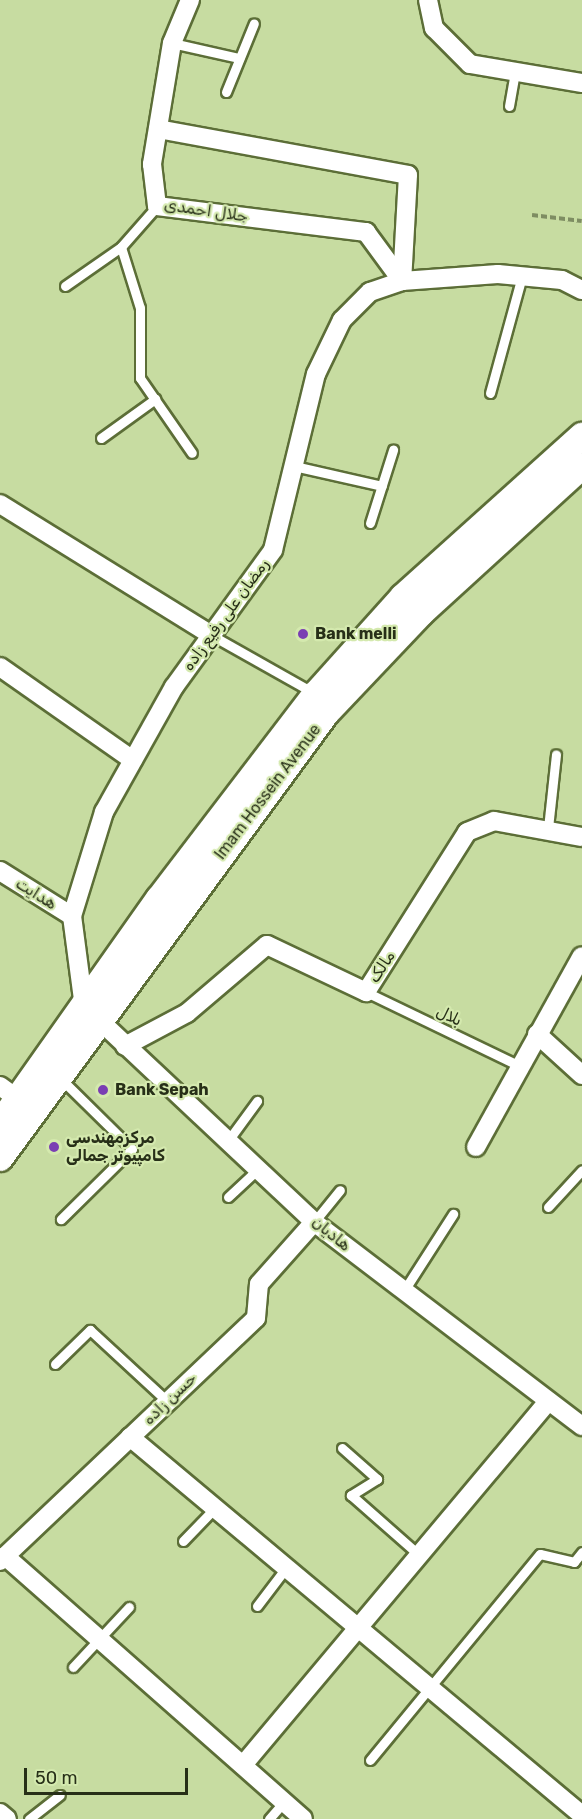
<!DOCTYPE html>
<meta charset="utf-8">
<style>
body{margin:0}
#map{position:relative;width:582px;height:1819px;overflow:hidden;background:#c7dca1;font-family:Rubik,"Noto Sans Arabic",sans-serif}
div>[style]{position:absolute}
.path>*{height:4px;margin-top:-2px;transform-origin:0;background:repeating-linear-gradient(90deg,#7e8d62 0 6px,transparent 0 9px)}
.roads{filter:drop-shadow(2px 0 #5c6e37) drop-shadow(-2px 0 #5c6e37) drop-shadow(0 2px #5c6e37) drop-shadow(0 -2px #5c6e37)}
.service>*{height:9px;margin:-4.5px;padding:0 4.5px;transform-origin:4.5px;border-radius:4.5px;background:#fff}
.minor>*{height:18px;margin:-9px;padding:0 9px;transform-origin:9px;border-radius:9px;background:#fff}
.secondary>*{height:26px;margin:-13px;padding:0 13px;transform-origin:13px;border-radius:13px;background:#fff}
.dots>*{width:16px;height:16px;translate:-50% -50%;box-sizing:border-box;border:3px solid #d4e9ae;border-radius:50%}
span{translate:-50% -50%;white-space:nowrap;text-align:center;line-height:1.15;-webkit-text-stroke:4.5px #d4e9ae;paint-order:stroke}
.street-label{font-size:16px;color:#272f18}
.poi-label{font-size:16px;color:#272f18;font-weight:700}
.left{translate:0 -50%;text-align:left}
.scale{position:absolute;left:24px;top:1768px;width:164px;height:27px;box-sizing:border-box;border:3px solid #272f18;border-top:0;padding-left:8px;font-size:18px;line-height:21px;white-space:nowrap;color:#272f18;-webkit-text-stroke:4px #d4e9ae;paint-order:stroke}
</style>
<div id="map">
<div class="path">
<i style="left:532px;top:215px;width:50px;rotate:6.8deg"></i>
</div>
<div class="roads">
<div class="service">
<i style="left:172px;top:43px;width:69px;rotate:12.6deg"></i>
<i style="left:226px;top:92px;width:74px;rotate:-67.9deg"></i>
<i style="left:509px;top:106px;width:36px;rotate:-80deg"></i>
<i style="left:121px;top:247px;width:64px;rotate:72.7deg"></i>
<i style="left:140px;top:308px;width:70px;rotate:90deg"></i>
<i style="left:140px;top:378px;width:91px;rotate:55.3deg"></i>
<i style="left:65px;top:286px;width:68px;rotate:-34.9deg"></i>
<i style="left:121px;top:247px;width:55px;rotate:-48.7deg"></i>
<i style="left:490px;top:393px;width:121px;rotate:-74.7deg"></i>
<i style="left:101px;top:438px;width:67px;rotate:-35.8deg"></i>
<i style="left:294px;top:466px;width:90px;rotate:12.8deg"></i>
<i style="left:370px;top:523px;width:77px;rotate:-72.5deg"></i>
<i style="left:211px;top:635px;width:118px;rotate:29.4deg"></i>
<i style="left:548px;top:828px;width:74px;rotate:-83.8deg"></i>
<i style="left:366px;top:992px;width:171px;rotate:25.7deg"></i>
<i style="left:60px;top:1078px;width:101px;rotate:44.6deg"></i>
<i style="left:132px;top:1149px;width:100px;rotate:135.4deg"></i>
<i style="left:227px;top:1142px;width:51px;rotate:-53.8deg"></i>
<i style="left:228px;top:1197px;width:40px;rotate:-43deg"></i>
<i style="left:548px;top:1207px;width:50px;rotate:-47.4deg"></i>
<i style="left:314px;top:1222px;width:41px;rotate:-50.9deg"></i>
<i style="left:403px;top:1292px;width:93px;rotate:-57.3deg"></i>
<i style="left:55px;top:1364px;width:49px;rotate:-44.2deg"></i>
<i style="left:90px;top:1330px;width:106px;rotate:42.7deg"></i>
<i style="left:342px;top:1448px;width:47px;rotate:41.5deg"></i>
<i style="left:377px;top:1479px;width:31px;rotate:148deg"></i>
<i style="left:351px;top:1495px;width:91px;rotate:41.4deg"></i>
<i style="left:183px;top:1541px;width:46px;rotate:-45.9deg"></i>
<i style="left:257px;top:1606px;width:48px;rotate:-52.7deg"></i>
<i style="left:73px;top:1667px;width:82px;rotate:-47deg"></i>
<i style="left:370px;top:1760px;width:267px;rotate:-50.5deg"></i>
<i style="left:540px;top:1554px;width:35px;rotate:13deg"></i>
<i style="left:574px;top:1562px;width:13px;rotate:-51deg"></i>
<i style="left:29px;top:1819px;width:39px;rotate:-38deg"></i>
<i style="left:269px;top:1819px;width:23px;rotate:-49deg"></i>
</div>
<div class="minor">
<i style="left:190px;top:0;width:47px;rotate:112.7deg"></i>
<i style="left:172px;top:43px;width:123px;rotate:99.4deg"></i>
<i style="left:152px;top:164px;width:42px;rotate:83.2deg"></i>
<i style="left:157px;top:206px;width:211px;rotate:7.1deg"></i>
<i style="left:366px;top:232px;width:61px;rotate:53.7deg"></i>
<i style="left:428px;top:0;width:29px;rotate:78deg"></i>
<i style="left:434px;top:28px;width:51px;rotate:45deg"></i>
<i style="left:470px;top:64px;width:114px;rotate:9.6deg"></i>
<i style="left:158px;top:129px;width:254px;rotate:10.4deg"></i>
<i style="left:408px;top:175px;width:106px;rotate:93.2deg"></i>
<i style="left:0;top:504px;width:247px;rotate:31.8deg"></i>
<i style="left:0;top:667px;width:162px;rotate:35deg"></i>
<i style="left:0;top:871px;width:85px;rotate:32deg"></i>
<i style="left:84px;top:1007px;width:92px;rotate:-97.5deg"></i>
<i style="left:72px;top:916px;width:109px;rotate:-72.9deg"></i>
<i style="left:104px;top:812px;width:143px;rotate:-60.8deg"></i>
<i style="left:174px;top:687px;width:169px;rotate:-54.1deg"></i>
<i style="left:273px;top:550px;width:181px;rotate:-76.3deg"></i>
<i style="left:316px;top:374px;width:60px;rotate:-64.3deg"></i>
<i style="left:342px;top:320px;width:40px;rotate:-45deg"></i>
<i style="left:370px;top:292px;width:34px;rotate:-19deg"></i>
<i style="left:402px;top:281px;width:96px;rotate:-4.2deg"></i>
<i style="left:498px;top:274px;width:64px;rotate:5.4deg"></i>
<i style="left:562px;top:280px;width:22px;rotate:27deg"></i>
<i style="left:98px;top:1019px;width:296px;rotate:43.2deg"></i>
<i style="left:314px;top:1222px;width:337px;rotate:37.3deg"></i>
<i style="left:537px;top:1034px;width:61px;rotate:42.3deg"></i>
<i style="left:125px;top:1046px;width:70px;rotate:-28deg"></i>
<i style="left:187px;top:1013px;width:105px;rotate:-40.4deg"></i>
<i style="left:267px;top:945px;width:110px;rotate:25.4deg"></i>
<i style="left:366px;top:992px;width:189px;rotate:-57.7deg"></i>
<i style="left:467px;top:832px;width:29px;rotate:-22deg"></i>
<i style="left:494px;top:821px;width:89px;rotate:10.3deg"></i>
<i style="left:0;top:1086px;width:22px;rotate:36deg"></i>
<i style="left:476px;top:1147px;width:218px;rotate:-61deg"></i>
<i style="left:130px;top:1437px;width:589px;rotate:39.91deg"></i>
<i style="left:5px;top:1556px;width:397px;rotate:41.4deg"></i>
<i style="left:0;top:1561px;width:353px;rotate:-43.5deg"></i>
<i style="left:256px;top:1318px;width:34px;rotate:-85deg"></i>
<i style="left:259px;top:1284px;width:83px;rotate:-48.4deg"></i>
<i style="left:243px;top:1765px;width:475px;rotate:-50deg"></i>
<i style="left:0;top:1813px;width:9px;rotate:41deg"></i>
</div>
<div class="secondary">
<i style="left:0;top:1124px;width:276px;rotate:-54.8deg"></i>
<i style="left:159px;top:899px;width:258px;rotate:-52.6deg"></i>
<i style="left:316px;top:694px;width:130px;rotate:-48.1deg"></i>
<i style="left:403px;top:597px;width:241px;rotate:-42deg"></i>
<i style="left:0;top:1158px;width:552px;rotate:-53.77deg"></i>
<i style="left:326px;top:713px;width:138px;rotate:-46.5deg"></i>
<i style="left:421px;top:613px;width:218px;rotate:-42.4deg"></i>
</div>
</div>
<div class="dots">
<i style="left:303px;top:634px;background:#7a3eb3"></i>
<i style="left:103px;top:1090px;background:#7a3eb3"></i>
<i style="left:54px;top:1147px;background:#7a3eb3"></i>
</div>
<div class="street-label">
<span style="left:206px;top:211px;rotate:8deg">جلال احمدی</span>
<span style="left:226px;top:615px;rotate:-54deg">رمضان علی رفیع زاده</span>
<span style="left:268px;top:792px;rotate:-53deg">Imam Hossein Avenue</span>
<span style="left:36px;top:894px;rotate:32deg">هدایت</span>
<span style="left:382px;top:967px;rotate:-57deg">مالک</span>
<span style="left:449px;top:1016px;rotate:26deg">بلال</span>
<span style="left:331px;top:1234px;rotate:39deg">هادیان</span>
<span style="left:170px;top:1399px;rotate:-44deg">حسن زاده</span>
</div>
<div class="poi-label">
<span class="left" style="left:315px;top:634px">Bank melli</span>
<span class="left" style="left:115px;top:1090px">Bank Sepah</span>
<span class="left" style="left:66px;top:1147px">مرکزمهندسی<br>کامپیوتر جمالی</span>
</div>
<div class="scale">50 m</div>
</div>
